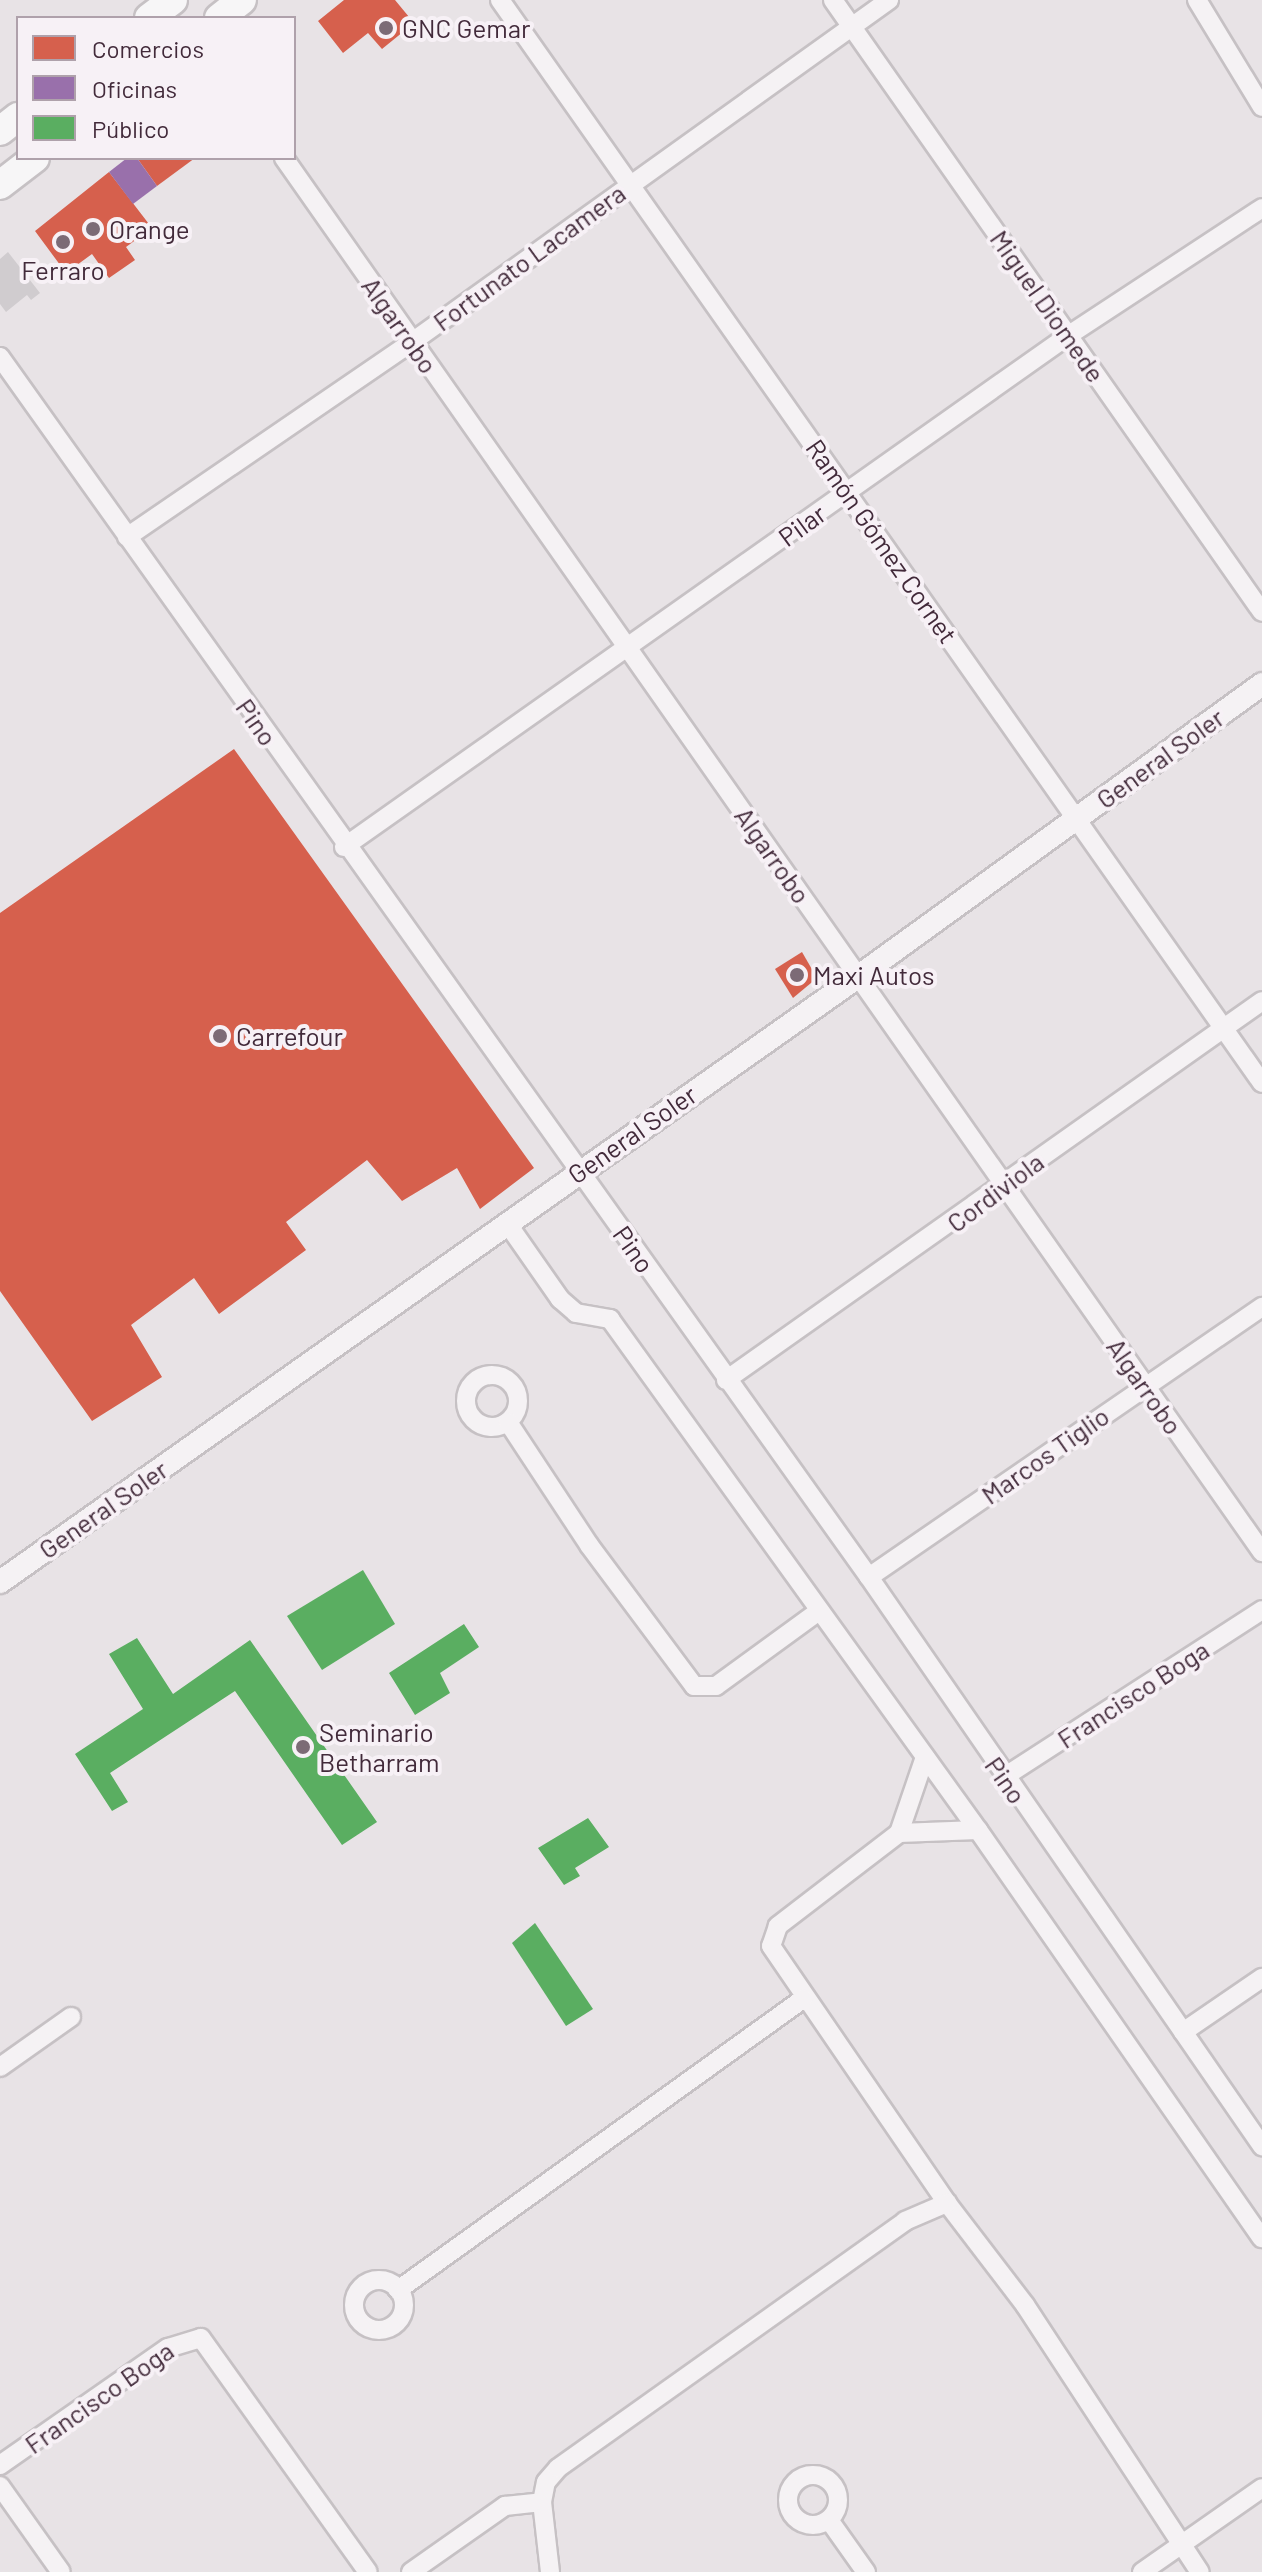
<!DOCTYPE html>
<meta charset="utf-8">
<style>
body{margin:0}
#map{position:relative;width:1262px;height:2572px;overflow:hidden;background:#e8e3e6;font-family:Barlow,sans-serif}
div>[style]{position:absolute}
.shops>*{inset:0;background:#d6604d}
.offices>*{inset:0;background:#9970ab}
.public>*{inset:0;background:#5aae61}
.building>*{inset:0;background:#d0cccf}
.roads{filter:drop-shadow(2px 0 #c6c1c4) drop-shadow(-2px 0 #c6c1c4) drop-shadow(0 2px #c6c1c4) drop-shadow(0 -2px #c6c1c4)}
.minor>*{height:18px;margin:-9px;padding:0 9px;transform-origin:9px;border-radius:9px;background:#f5f2f4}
.minor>.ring{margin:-9px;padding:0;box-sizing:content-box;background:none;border:18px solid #f5f2f4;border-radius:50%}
.tertiary>*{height:22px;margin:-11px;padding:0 11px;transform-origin:11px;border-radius:11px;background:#f5f2f4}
.primary>*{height:28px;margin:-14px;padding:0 14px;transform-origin:14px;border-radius:14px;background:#f7f6f7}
.dots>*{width:22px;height:22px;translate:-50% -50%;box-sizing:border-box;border:4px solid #f7f1f6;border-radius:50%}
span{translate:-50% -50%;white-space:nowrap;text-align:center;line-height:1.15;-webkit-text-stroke:8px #f7f1f6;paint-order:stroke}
.poi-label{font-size:26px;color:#422a3a}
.left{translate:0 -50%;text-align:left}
.street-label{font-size:26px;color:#422a3a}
.legend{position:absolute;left:16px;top:16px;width:280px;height:144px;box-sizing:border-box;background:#f7f1f6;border:2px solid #afa1ab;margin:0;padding:10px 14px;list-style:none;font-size:24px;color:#422a3a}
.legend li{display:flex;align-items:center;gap:16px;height:40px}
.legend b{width:40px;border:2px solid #afa1ab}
</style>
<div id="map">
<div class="shops">
<i style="clip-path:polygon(344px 0,395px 0,414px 23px,382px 49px,368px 33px,343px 53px,318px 21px)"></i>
<i style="clip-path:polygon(137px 158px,195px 158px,157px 186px)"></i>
<i style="clip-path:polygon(109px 172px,152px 228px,126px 247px,135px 260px,109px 278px,92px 254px,66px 273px,35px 231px)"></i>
<i style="clip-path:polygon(234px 749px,534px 1168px,480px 1209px,457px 1168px,402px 1201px,367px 1160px,286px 1222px,306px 1250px,219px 1314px,194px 1278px,131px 1325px,162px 1377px,92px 1421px,0 1291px,0 913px)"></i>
<i style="clip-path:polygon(802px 952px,817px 978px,793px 998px,775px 969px)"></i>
</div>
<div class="offices">
<i style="clip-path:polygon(127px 158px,137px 158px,157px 186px,133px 204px,109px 172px)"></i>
</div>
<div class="public">
<i style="clip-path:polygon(363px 1570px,395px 1624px,322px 1670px,287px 1616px)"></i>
<i style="clip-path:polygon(464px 1624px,479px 1647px,440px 1673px,450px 1693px,415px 1715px,389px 1673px)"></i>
<i style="clip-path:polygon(137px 1638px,173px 1694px,250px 1640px,377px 1822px,342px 1845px,235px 1691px,110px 1773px,128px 1802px,112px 1811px,75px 1754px,143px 1709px,109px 1654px)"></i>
<i style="clip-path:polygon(588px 1818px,609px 1847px,575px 1868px,580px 1876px,564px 1885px,538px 1848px)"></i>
<i style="clip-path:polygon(535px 1923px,593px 2009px,566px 2026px,512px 1943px)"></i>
</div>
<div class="building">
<i style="clip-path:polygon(8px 252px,40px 293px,31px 300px,27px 295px,6px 312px,0 304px,0 259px)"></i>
</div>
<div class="roads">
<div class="minor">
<i style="left:500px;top:0;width:1324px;rotate:54.87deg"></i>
<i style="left:833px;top:0;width:747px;rotate:54.97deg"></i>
<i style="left:1197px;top:0;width:125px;rotate:58.7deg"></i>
<i style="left:284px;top:158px;width:1703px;rotate:54.95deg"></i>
<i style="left:0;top:357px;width:1498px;rotate:54.54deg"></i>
<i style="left:869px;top:1577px;width:692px;rotate:55.37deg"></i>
<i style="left:127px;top:537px;width:345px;rotate:-34.4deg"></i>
<i style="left:412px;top:342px;width:587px;rotate:-35.64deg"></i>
<i style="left:344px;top:847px;width:888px;rotate:-35.23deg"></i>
<i style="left:1069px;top:335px;width:231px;rotate:-33.3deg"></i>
<i style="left:507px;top:1223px;width:93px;rotate:55.1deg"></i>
<i style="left:560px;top:1299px;width:21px;rotate:41deg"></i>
<i style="left:576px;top:1313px;width:35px;rotate:10deg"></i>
<i style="left:610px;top:1319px;width:630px;rotate:54.24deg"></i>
<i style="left:978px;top:1830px;width:497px;rotate:55.2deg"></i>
<i class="ring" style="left:466px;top:1375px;width:34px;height:34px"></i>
<i style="left:726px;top:1380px;width:656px;rotate:-35.26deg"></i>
<i style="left:508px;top:1422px;width:147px;rotate:56.6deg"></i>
<i style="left:589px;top:1545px;width:176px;rotate:53.3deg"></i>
<i style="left:694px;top:1686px;width:22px"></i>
<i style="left:716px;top:1686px;width:127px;rotate:-36.1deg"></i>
<i style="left:869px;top:1577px;width:477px;rotate:-34.5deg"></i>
<i style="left:925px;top:1757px;width:80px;rotate:108.9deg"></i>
<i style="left:899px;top:1833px;width:79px;rotate:-2.2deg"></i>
<i style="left:1004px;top:1777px;width:307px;rotate:-32.9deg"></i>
<i style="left:899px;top:1833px;width:153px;rotate:142.5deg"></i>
<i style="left:778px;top:1926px;width:21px;rotate:109deg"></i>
<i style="left:771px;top:1946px;width:311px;rotate:55.6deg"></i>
<i style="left:947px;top:2203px;width:128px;rotate:52.6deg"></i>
<i style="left:1025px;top:2305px;width:319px;rotate:56.8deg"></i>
<i style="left:1183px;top:2032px;width:96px;rotate:-34.4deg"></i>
<i style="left:0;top:2067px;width:87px;rotate:-35.2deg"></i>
<i class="ring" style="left:354px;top:2280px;width:32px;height:32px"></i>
<i style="left:398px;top:2290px;width:499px;rotate:-35.7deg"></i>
<i style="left:0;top:2465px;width:205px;rotate:-34.9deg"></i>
<i style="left:168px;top:2348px;width:34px;rotate:-17deg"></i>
<i style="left:201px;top:2338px;width:287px;rotate:54.5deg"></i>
<i class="ring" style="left:788px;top:2475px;width:32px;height:32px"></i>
<i style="left:0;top:2486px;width:105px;rotate:54.7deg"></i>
<i style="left:829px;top:2520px;width:64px;rotate:54.6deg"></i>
<i style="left:411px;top:2572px;width:115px;rotate:-35.1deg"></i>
<i style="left:505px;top:2506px;width:37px;rotate:-6deg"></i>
<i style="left:550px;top:2572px;width:70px;rotate:-96.5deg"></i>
<i style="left:542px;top:2502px;width:20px;rotate:-79deg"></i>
<i style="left:546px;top:2482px;width:18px;rotate:-49deg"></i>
<i style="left:558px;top:2468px;width:426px;rotate:-35.4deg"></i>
<i style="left:905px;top:2221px;width:46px;rotate:-23.2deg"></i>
<i style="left:1142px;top:2572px;width:146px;rotate:-35deg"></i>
</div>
<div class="tertiary">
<i style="left:0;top:1582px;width:1051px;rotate:-35.2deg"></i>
<i style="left:859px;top:976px;width:498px;rotate:-35.9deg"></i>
</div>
<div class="primary">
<i style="left:149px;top:18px;width:30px;rotate:-37deg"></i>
<i style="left:219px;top:18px;width:29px;rotate:-38deg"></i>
<i style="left:0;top:131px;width:23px;rotate:-38deg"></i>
<i style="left:0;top:185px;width:44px;rotate:-37.6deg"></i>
</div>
</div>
<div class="dots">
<i style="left:386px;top:28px;background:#7c6b76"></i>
<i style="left:93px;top:229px;background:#7c6b76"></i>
<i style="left:63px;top:242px;background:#7c6b76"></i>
<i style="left:797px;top:975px;background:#7c6b76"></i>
<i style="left:220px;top:1036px;background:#7c6b76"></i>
<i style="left:303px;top:1747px;background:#7c6b76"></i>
</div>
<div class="poi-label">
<span class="left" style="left:402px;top:28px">GNC Gemar</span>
<span class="left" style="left:109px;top:229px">Orange</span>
<span style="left:63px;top:270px">Ferraro</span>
<span class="left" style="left:813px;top:975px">Maxi Autos</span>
<span class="left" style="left:236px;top:1036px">Carrefour</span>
<span class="left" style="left:319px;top:1747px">Seminario<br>Betharram</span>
</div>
<div class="street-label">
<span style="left:529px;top:257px;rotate:-36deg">Fortunato Lacamera</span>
<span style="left:1048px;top:306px;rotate:55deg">Miguel Diomede</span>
<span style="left:400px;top:325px;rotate:55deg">Algarrobo</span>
<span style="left:802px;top:525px;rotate:-36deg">Pilar</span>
<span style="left:882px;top:541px;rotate:55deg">Ramón Gómez Cornet</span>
<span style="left:257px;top:722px;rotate:55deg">Pino</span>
<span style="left:1160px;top:758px;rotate:-36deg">General Soler</span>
<span style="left:773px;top:855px;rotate:55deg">Algarrobo</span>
<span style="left:632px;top:1134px;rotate:-35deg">General Soler</span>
<span style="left:995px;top:1192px;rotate:-37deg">Cordiviola</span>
<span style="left:634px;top:1249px;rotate:55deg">Pino</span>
<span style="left:1145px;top:1386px;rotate:55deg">Algarrobo</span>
<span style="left:1045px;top:1455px;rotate:-35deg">Marcos Tiglio</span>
<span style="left:103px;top:1509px;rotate:-35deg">General Soler</span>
<span style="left:1133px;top:1694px;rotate:-33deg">Francisco Boga</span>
<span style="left:1006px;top:1780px;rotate:55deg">Pino</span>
<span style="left:99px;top:2397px;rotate:-35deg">Francisco Boga</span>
</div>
<ul class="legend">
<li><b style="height:22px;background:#d6604d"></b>Comercios</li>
<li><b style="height:22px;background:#9970ab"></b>Oficinas</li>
<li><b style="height:22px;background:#5aae61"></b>Público</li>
</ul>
</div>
